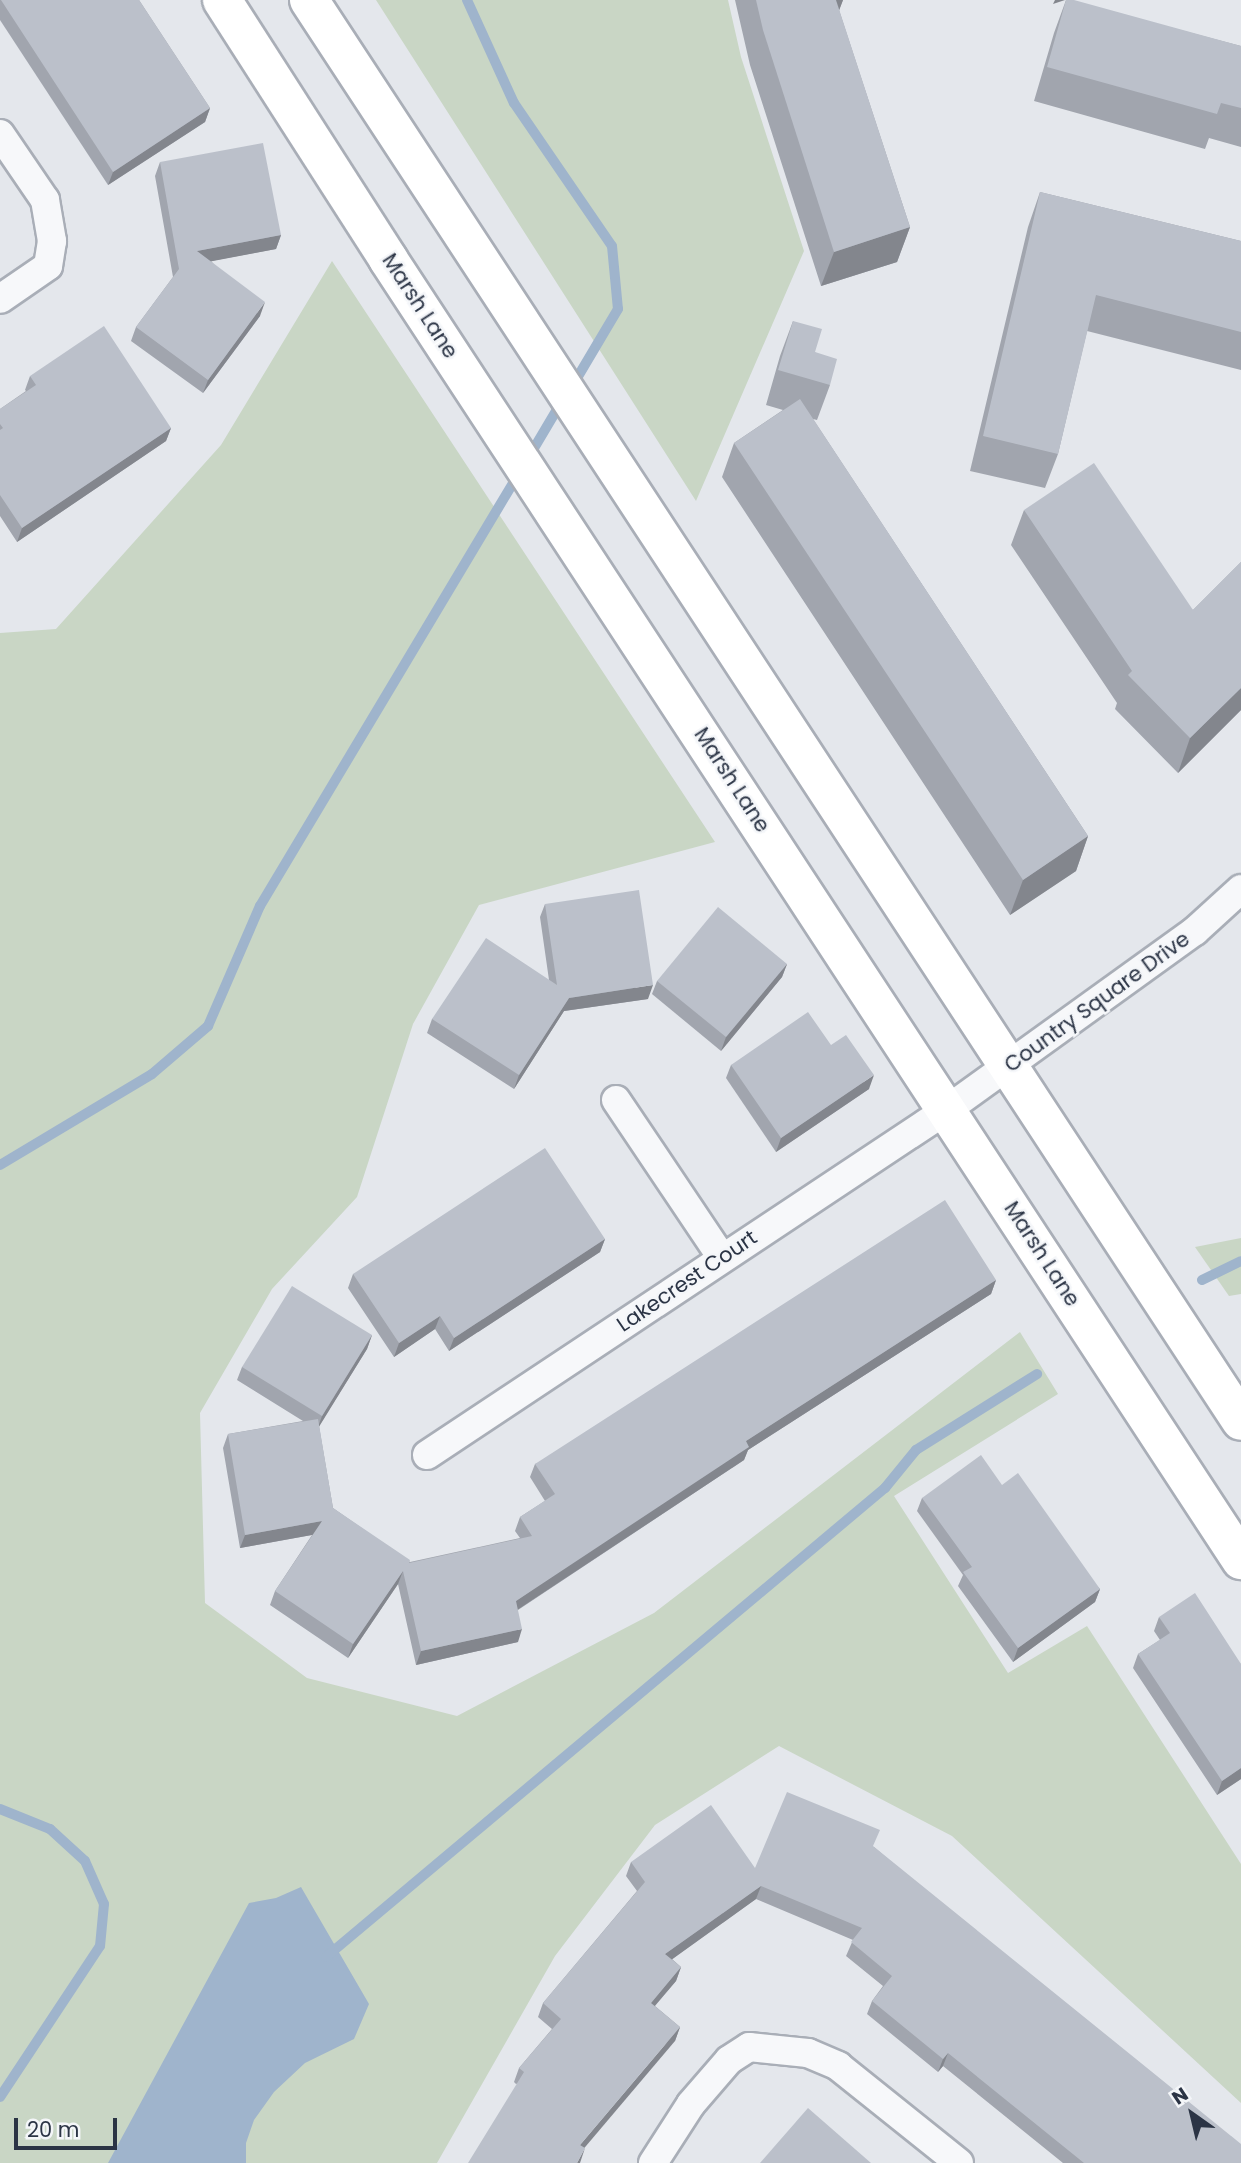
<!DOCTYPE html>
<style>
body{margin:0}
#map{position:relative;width:1241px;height:2163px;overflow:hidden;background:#e4e7ec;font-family:Poppins,sans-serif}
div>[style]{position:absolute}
.green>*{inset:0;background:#c9d6c5}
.water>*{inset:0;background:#9fb4cc}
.stream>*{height:10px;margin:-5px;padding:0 5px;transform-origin:5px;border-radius:5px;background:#9fb4cc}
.roads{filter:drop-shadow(2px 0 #a9aeb7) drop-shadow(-2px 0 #a9aeb7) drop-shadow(0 2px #a9aeb7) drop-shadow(0 -2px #a9aeb7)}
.minor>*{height:28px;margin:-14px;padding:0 14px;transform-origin:14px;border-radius:14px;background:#f7f8fa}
.secondary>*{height:38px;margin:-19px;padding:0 19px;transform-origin:19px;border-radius:19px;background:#fff}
.wall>*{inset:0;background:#a1a5ae}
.shaded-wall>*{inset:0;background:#83868d}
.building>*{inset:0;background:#bbc0ca}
span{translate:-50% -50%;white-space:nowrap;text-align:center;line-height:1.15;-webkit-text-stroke:5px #f4f6f9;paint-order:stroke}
.street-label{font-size:21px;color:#2b3445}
.north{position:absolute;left:1157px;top:2079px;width:70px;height:70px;-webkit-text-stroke:5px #f4f6f9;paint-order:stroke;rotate:326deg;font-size:19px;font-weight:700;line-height:28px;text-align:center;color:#2b3445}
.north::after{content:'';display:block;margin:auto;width:24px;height:32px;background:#2b3445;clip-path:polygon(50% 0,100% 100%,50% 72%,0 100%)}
.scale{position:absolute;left:14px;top:2118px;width:103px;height:32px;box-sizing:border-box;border:4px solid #2b3445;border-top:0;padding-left:9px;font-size:21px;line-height:24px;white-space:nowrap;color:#2b3445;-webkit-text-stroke:5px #f4f6f9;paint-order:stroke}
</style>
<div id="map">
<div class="green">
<i style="clip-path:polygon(376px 0,728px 0,741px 57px,804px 251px,696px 501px)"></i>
<i style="clip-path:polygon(332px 261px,715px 842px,479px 905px,413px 1024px,357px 1197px,272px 1289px,200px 1413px,205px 1603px,307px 1678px,457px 1716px,654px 1613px,1020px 1332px,1058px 1394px,894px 1496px,1008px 1673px,1087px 1626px,1241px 1864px,1241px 2103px,952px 1836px,779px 1746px,655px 1825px,555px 1956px,437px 2163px,0 2163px,0 633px,56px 629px,221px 445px)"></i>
<i style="clip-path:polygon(1241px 1238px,1241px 1294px,1229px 1296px,1195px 1247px)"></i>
</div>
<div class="water">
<i style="clip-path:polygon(301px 1887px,369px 2004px,354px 2039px,305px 2063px,274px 2092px,254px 2120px,246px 2143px,246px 2163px,108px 2163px,249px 1903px,276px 1898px)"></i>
</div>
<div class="stream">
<i style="left:467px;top:0;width:113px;rotate:65.5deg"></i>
<i style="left:514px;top:103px;width:173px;rotate:55.6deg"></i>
<i style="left:612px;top:246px;width:63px;rotate:84.6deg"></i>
<i style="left:618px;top:309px;width:92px;rotate:120.7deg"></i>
<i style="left:527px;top:460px;width:69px;rotate:-59.3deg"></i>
<i style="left:0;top:1165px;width:177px;rotate:-30.9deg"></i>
<i style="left:152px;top:1074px;width:74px;rotate:-40.6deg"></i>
<i style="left:208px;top:1026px;width:131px;rotate:-66.6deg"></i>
<i style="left:260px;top:906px;width:505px;rotate:-59.11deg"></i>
<i style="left:1202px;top:1280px;width:43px;rotate:-26deg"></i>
<i style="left:0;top:1809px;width:54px;rotate:21.8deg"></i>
<i style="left:50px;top:1829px;width:47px;rotate:42.4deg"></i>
<i style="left:85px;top:1861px;width:47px;rotate:66.2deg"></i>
<i style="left:104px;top:1904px;width:42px;rotate:95.4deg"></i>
<i style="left:100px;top:1946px;width:181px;rotate:123.5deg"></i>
<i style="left:326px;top:1957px;width:730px;rotate:-40deg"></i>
<i style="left:885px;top:1488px;width:49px;rotate:-50.8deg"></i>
<i style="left:916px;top:1450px;width:143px;rotate:-32.1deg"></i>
</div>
<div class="roads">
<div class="minor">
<i style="left:0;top:134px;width:80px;rotate:55.7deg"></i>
<i style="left:45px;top:200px;width:42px;rotate:80.3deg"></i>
<i style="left:52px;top:241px;width:25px;rotate:99deg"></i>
<i style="left:48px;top:266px;width:58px;rotate:145.5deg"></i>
<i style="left:616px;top:1100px;width:190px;rotate:56.1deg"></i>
<i style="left:427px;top:1455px;width:625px;rotate:-33.59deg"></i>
<i style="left:948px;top:1109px;width:304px;rotate:-35.8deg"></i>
<i style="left:1195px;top:931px;width:62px;rotate:-42.4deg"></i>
<i style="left:653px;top:2163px;width:70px;rotate:-57.2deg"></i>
<i style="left:691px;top:2104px;width:58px;rotate:-49.2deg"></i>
<i style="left:729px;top:2060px;width:24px;rotate:-33deg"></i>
<i style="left:749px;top:2047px;width:59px;rotate:5.8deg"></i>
<i style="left:808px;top:2053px;width:33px;rotate:23deg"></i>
<i style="left:838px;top:2066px;width:155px;rotate:38.7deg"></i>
</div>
<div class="secondary">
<i style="left:222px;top:0;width:308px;rotate:57.3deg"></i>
<i style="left:388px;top:259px;width:1556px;rotate:56.75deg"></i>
<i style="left:309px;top:0;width:1699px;rotate:56.74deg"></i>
</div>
</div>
<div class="wall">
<i style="clip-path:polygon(0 0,139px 0,210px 108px,205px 122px,108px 185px,0 20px)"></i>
<i style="clip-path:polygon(735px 0,843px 0,839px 10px,910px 227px,897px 262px,821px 286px,750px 65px)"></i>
<i style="clip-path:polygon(1066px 0,1241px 46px,1241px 147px,1209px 138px,1205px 149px,1034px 101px,1054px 33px)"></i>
<i style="clip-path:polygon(160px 162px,281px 235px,276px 249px,211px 261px,260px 316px,203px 393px,131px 341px,136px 327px,173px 277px,155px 176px)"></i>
<i style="clip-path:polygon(1040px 192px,1241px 241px,1241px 370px,1087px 331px,1058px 454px,1045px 488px,970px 471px,1028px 227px)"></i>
<i style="clip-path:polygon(793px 321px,815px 352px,830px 385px,817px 420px,813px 419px,1088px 836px,1076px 871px,1010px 915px,722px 477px,734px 443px,783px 410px,766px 405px,780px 356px)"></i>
<i style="clip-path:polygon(30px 376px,171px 428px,166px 441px,17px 542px,0 516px,0 409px,26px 391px,25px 390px)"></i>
<i style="clip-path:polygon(1024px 510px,1193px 610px,1241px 562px,1241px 710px,1178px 773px,1115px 709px,1117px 703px,1011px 545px)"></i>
<i style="clip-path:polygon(545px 904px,648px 999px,564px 1011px,514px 1089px,427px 1033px,432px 1019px,549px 980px,540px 917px)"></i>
<i style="clip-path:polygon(787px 964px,782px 977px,721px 1051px,652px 994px,657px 981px)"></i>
<i style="clip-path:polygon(831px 1045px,869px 1089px,776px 1152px,726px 1078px,731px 1065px)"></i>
<i style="clip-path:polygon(605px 1239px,600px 1252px,449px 1351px,435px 1329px,394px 1357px,348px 1288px,353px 1274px)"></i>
<i style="clip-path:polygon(996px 1280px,991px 1294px,748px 1450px,744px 1460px,518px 1610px,518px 1642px,416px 1665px,398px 1584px,348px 1658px,270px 1605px,275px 1591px,312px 1535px,240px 1548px,223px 1448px,228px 1434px,303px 1421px,237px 1380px,242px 1367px,372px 1335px,367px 1349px,319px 1426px,333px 1508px,410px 1562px,520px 1538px,515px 1531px,520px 1517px,545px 1501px,530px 1477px,535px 1464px)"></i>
<i style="clip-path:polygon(1002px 1485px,1100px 1589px,1095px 1602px,1013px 1662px,958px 1586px,963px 1575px,917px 1511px,922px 1498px)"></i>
<i style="clip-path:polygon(1159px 1617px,1241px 1664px,1241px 1779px,1217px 1795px,1133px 1668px,1138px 1654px,1160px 1640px,1154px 1631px)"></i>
<i style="clip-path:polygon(874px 1847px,1241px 2163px,1063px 2163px,943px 2066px,938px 2072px,867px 2014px,872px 2001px,883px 1986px,846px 1956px,853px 1940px,756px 1899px,672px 1959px,681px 1967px,676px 1981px,655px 2006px,680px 2027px,675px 2041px,516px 2084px,514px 2082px,519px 2068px,552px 2029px,538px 2017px,543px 2003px,637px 1891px,626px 1876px,631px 1862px,755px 1868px)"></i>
</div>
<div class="shaded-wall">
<i style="clip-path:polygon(831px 0,843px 0,834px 24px)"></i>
<i style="clip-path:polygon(1055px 0,1065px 0,1053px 4px)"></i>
<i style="clip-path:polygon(210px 108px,205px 122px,108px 185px,113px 172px)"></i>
<i style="clip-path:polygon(910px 227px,897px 262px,821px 286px,834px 252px)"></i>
<i style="clip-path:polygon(281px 235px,276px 249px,192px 265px,197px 251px)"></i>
<i style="clip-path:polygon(265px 302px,260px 316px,203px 393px,208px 380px)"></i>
<i style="clip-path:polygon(171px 428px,166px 441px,17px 542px,22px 528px)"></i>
<i style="clip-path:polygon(1241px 688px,1241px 710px,1178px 773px,1190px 738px)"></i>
<i style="clip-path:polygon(1088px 836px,1076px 871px,1010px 915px,1023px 880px)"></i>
<i style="clip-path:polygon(787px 964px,782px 977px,721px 1051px,726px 1037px)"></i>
<i style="clip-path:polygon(653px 985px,648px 999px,564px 1011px,514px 1089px,519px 1075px,569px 998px)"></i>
<i style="clip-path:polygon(874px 1075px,869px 1089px,776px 1152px,781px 1138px)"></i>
<i style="clip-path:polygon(605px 1239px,600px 1252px,449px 1351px,454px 1338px)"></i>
<i style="clip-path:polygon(996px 1280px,991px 1294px,748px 1450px,744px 1460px,511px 1614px,516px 1601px,746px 1441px)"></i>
<i style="clip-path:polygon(440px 1316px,435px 1329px,394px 1357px,399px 1343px)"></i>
<i style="clip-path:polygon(372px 1335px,367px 1349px,317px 1430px,322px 1416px)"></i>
<i style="clip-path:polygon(322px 1521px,317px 1534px,240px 1548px,245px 1535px)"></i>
<i style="clip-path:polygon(403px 1571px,398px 1584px,348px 1658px,353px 1644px)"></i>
<i style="clip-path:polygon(1100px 1589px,1095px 1602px,1013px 1662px,1018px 1648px)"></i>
<i style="clip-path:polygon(522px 1629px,518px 1642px,416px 1665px,421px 1651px)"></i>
<i style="clip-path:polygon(1241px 1768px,1241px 1779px,1217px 1795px,1222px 1781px)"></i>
<i style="clip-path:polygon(761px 1886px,756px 1899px,660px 1968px,665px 1954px)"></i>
<i style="clip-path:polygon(681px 1967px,676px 1981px,646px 2016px,651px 2003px)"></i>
<i style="clip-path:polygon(680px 2027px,675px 2041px,575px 2159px,580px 2145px)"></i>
<i style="clip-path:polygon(948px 2053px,943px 2066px,938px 2072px,943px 2059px)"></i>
<i style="clip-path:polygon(585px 2148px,580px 2163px,577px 2163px)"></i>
</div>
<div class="building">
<i style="clip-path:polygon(1px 0,139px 0,210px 108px,113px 172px)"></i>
<i style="clip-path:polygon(756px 0,836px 0,910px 227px,834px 252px,763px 30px)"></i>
<i style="clip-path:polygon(1066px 0,1074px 0,1241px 46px,1241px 108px,1221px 103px,1217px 114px,1047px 67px)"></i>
<i style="clip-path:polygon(263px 143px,281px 235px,197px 251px,265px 302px,208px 380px,136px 327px,179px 269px,160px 162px)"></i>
<i style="clip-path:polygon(1040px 192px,1241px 241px,1241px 332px,1096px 295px,1058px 454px,983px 436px)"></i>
<i style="clip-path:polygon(793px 321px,822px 329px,815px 352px,837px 359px,830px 385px,778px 370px)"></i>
<i style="clip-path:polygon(104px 326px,171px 428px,22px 528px,0 495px,0 430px,3px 428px,0 424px,0 409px,36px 385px,30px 376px)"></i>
<i style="clip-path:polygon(800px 399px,1088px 836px,1023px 880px,734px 443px)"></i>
<i style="clip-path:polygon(1094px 463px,1193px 610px,1241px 562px,1241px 688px,1190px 738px,1128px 675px,1132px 671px,1024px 510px)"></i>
<i style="clip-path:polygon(639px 890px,653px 985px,569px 998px,519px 1075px,432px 1019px,486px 938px,557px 985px,545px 904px)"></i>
<i style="clip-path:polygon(718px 907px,787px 964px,726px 1037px,657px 981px)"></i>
<i style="clip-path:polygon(808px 1012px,831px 1045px,846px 1035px,874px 1075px,781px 1138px,731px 1065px)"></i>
<i style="clip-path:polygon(545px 1148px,605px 1239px,454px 1338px,440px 1316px,399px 1343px,353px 1274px)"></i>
<i style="clip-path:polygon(945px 1200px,996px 1280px,746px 1441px,749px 1447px,516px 1601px,522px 1629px,421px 1651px,403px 1571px,353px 1644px,275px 1591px,322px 1521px,245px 1535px,228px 1434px,318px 1419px,333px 1508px,410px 1560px,409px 1563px,532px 1536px,520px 1517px,555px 1494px,535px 1464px)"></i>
<i style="clip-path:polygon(292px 1286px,372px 1335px,322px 1416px,242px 1367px)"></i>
<i style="clip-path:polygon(981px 1455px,1002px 1485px,1018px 1473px,1100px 1589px,1018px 1648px,963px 1572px,972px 1567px,922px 1498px)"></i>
<i style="clip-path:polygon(1195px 1593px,1241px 1664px,1241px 1768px,1222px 1781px,1138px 1654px,1170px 1633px,1159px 1617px)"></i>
<i style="clip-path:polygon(787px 1792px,880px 1830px,873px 1846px,1241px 2144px,1241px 2163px,1084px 2163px,948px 2053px,943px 2059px,872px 2001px,892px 1976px,851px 1942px,862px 1928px,761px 1886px,665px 1954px,681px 1967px,651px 2003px,680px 2027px,580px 2145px,585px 2148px,577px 2163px,468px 2163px,524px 2072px,519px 2068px,561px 2019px,543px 2003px,645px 1882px,631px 1862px,711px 1805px,755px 1868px)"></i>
<i style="clip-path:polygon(808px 2108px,871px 2163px,760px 2163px)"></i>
</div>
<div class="street-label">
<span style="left:420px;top:306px;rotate:57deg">Marsh Lane</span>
<span style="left:732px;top:780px;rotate:57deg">Marsh Lane</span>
<span style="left:1097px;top:1002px;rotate:-36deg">Country Square Drive</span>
<span style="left:1042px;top:1254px;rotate:57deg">Marsh Lane</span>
<span style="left:687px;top:1281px;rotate:-34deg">Lakecrest Court</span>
</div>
<div class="north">N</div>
<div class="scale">20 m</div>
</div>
